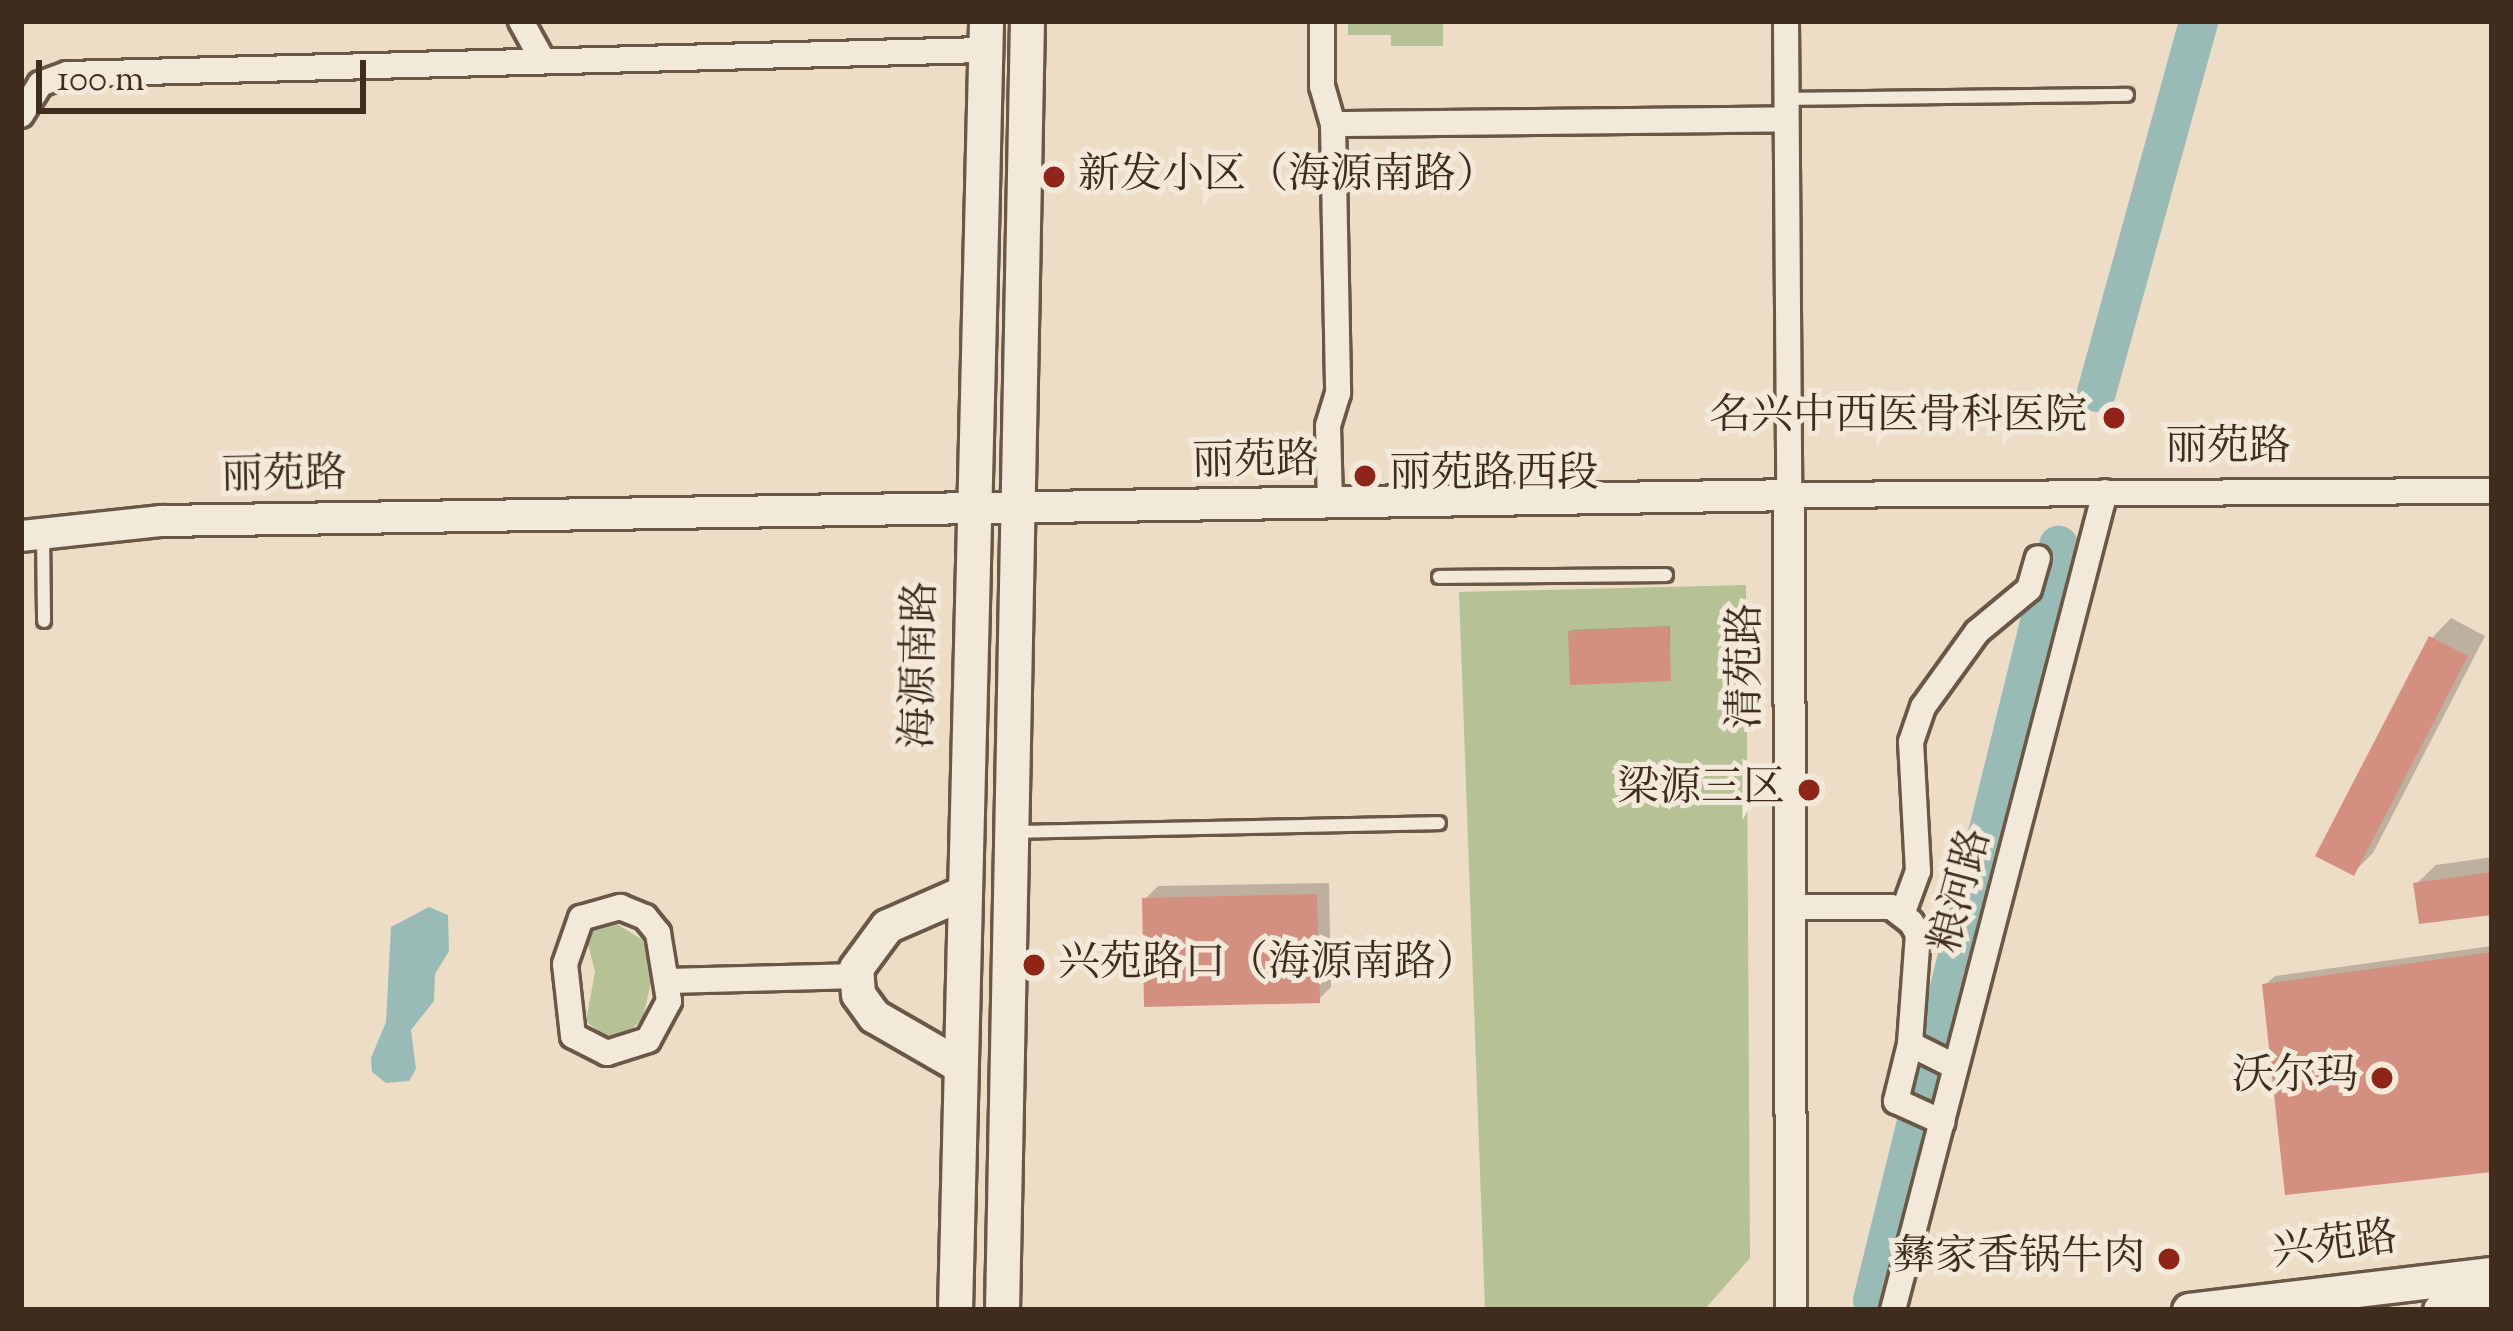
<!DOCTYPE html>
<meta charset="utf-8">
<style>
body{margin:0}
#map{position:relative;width:2513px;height:1331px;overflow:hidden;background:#edddc6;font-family:"Sorts Mill Goudy","Noto Serif SC",serif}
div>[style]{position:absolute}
.green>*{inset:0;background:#b7c196}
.water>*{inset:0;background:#99bbb6}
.shadow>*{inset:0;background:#0003}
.river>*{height:39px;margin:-19.5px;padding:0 19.5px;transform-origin:19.5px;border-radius:19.5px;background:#99bbb6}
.building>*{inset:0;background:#d39081}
.roads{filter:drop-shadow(3px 0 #6a5847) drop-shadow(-3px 0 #6a5847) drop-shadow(0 3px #6a5847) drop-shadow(0 -3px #6a5847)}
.service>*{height:12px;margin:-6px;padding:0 6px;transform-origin:6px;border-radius:6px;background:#f3e9da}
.minor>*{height:24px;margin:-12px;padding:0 12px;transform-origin:12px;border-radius:12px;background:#f3e9da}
.tertiary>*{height:30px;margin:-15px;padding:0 15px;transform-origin:15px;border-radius:15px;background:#f3e9da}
.secondary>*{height:33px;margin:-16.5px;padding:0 16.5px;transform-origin:16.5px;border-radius:16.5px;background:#f3e9da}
.dots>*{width:33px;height:33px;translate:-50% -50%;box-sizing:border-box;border:6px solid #f3e9da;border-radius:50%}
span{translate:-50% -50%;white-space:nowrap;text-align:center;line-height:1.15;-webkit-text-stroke:10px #f3e9da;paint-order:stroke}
.poi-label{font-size:42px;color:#3f2c1d}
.left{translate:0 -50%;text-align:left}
.right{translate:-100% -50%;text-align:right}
.street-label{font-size:42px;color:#3f2c1d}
.frame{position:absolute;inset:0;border:24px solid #3f2c1d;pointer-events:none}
.scale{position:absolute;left:36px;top:60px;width:330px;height:54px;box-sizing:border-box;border:6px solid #3f2c1d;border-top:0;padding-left:15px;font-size:36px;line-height:42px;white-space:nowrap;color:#3f2c1d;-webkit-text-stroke:9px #f3e9da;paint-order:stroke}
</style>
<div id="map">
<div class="green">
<i style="clip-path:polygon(1348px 21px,1443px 21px,1443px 46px,1391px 46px,1391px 35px,1348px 35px)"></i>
<i style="clip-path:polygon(1746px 585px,1750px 1258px,1704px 1310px,1485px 1310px,1459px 592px)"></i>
<i style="clip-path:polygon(610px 920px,643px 940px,652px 978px,643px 1018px,630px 1031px,605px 1037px,586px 1021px,595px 972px,584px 928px)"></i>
</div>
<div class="water">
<i style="clip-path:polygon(429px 907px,448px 915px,449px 951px,435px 974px,434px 1001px,411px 1030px,416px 1069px,409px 1081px,386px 1083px,372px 1072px,371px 1058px,386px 1022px,391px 927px)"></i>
</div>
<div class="shadow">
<i style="clip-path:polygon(2451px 618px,2485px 636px,2373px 853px,2353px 873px,2432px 638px)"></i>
<i style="clip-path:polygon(1670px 626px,1670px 678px,1571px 632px,1573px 630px)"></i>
<i style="clip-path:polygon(2492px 857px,2492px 911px,2416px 884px,2436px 865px)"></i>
<i style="clip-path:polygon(1329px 883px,1331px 987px,1318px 1000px,1145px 899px,1158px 886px)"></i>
<i style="clip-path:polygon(2492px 946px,2492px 1169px,2265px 985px,2275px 976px)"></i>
</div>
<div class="river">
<i style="left:2096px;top:392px;width:385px;rotate:-74.6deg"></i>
<i style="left:1872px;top:1300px;width:778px;rotate:-76.16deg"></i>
</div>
<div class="building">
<i style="clip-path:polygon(1669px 626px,1671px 681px,1570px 685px,1568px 631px)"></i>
<i style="clip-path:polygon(2429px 636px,2468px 656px,2354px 876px,2315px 856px)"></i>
<i style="clip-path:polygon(2492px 872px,2492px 915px,2419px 924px,2413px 883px)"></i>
<i style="clip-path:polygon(1317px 894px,1320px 1003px,1144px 1007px,1142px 898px)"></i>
<i style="clip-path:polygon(2492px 952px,2492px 1172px,2285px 1195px,2262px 984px)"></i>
</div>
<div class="roads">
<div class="service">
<i style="left:1787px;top:99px;width:340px;rotate:-0.7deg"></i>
<i style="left:43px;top:534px;width:87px;rotate:89.3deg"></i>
<i style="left:1439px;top:577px;width:227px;rotate:-0.5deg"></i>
<i style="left:1013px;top:832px;width:426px;rotate:-1.2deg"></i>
</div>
<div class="minor">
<i style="left:521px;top:21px;width:43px;rotate:61.1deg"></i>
<i style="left:1322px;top:21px;width:65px;rotate:90deg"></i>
<i style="left:1322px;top:86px;width:40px;rotate:74deg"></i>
<i style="left:1333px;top:124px;width:269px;rotate:88.9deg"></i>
<i style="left:1338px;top:393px;width:34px;rotate:107deg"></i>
<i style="left:1328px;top:426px;width:78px;rotate:88.5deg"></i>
<i style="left:1786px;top:21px;width:474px;rotate:89.6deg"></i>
<i style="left:1789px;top:495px;width:703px;rotate:-0.33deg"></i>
<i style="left:21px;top:115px;width:36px;rotate:-58deg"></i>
<i style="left:40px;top:84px;width:29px;rotate:-20deg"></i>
<i style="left:67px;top:74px;width:917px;rotate:-1.5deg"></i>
<i style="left:1333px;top:124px;width:453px;rotate:-0.6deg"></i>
<i style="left:620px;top:907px;width:27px;rotate:22deg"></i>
<i style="left:645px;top:917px;width:21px;rotate:51deg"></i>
<i style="left:658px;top:933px;width:69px;rotate:80.8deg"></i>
<i style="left:669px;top:1001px;width:44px;rotate:118.3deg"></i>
<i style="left:648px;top:1040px;width:43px;rotate:162.4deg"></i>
<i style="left:607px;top:1053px;width:38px;rotate:-153deg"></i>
<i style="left:573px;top:1036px;width:72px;rotate:-96.3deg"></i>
<i style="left:565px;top:964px;width:49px;rotate:-70.8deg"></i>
<i style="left:581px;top:918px;width:41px;rotate:-15.8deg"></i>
<i style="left:1790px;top:907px;width:101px"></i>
<i style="left:1891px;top:907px;width:25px;rotate:37deg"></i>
<i style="left:1911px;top:922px;width:14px;rotate:60deg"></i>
<i style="left:1918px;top:934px;width:110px;rotate:94.2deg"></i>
<i style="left:1910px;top:1044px;width:59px;rotate:103.8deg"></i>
<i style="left:1896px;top:1101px;width:51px;rotate:24.5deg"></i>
<i style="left:1903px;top:912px;width:44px;rotate:-69.9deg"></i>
<i style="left:1918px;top:871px;width:129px;rotate:-93.1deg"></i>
<i style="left:1911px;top:742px;width:37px;rotate:-71deg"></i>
<i style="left:1923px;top:707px;width:92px;rotate:-54.2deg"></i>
<i style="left:1977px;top:632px;width:67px;rotate:-39.6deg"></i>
<i style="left:2029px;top:589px;width:32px;rotate:-74deg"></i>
<i style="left:670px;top:981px;width:187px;rotate:-1.5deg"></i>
<i style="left:1910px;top:1044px;width:51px;rotate:26.6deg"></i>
<i style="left:1893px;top:1310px;width:845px;rotate:-75.47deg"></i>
</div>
<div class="tertiary">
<i style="left:21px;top:536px;width:141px;rotate:-6.1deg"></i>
<i style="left:161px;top:521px;width:1628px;rotate:-0.91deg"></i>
<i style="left:1789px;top:495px;width:815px;rotate:89.86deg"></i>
</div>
<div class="secondary">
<i style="left:959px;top:1065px;width:98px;rotate:-150deg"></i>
<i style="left:874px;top:1016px;width:27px;rotate:-126deg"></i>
<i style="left:858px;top:994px;width:26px;rotate:-94deg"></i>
<i style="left:856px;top:968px;width:52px;rotate:-53.6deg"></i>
<i style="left:887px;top:926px;width:82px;rotate:-23.7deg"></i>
<i style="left:955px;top:1310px;width:1289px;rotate:-88.62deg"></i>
<i style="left:1002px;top:1310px;width:1289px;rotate:-88.89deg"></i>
<i style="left:2189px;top:1310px;width:305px;rotate:-6.8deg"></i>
<i style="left:2440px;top:1310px;width:52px;rotate:-6.6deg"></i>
</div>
</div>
<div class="dots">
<i style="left:1054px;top:177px;background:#8f2418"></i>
<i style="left:2114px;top:418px;background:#8f2418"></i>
<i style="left:1365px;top:476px;background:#8f2418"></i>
<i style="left:1809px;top:790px;background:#8f2418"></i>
<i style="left:1034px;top:965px;background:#8f2418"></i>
<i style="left:2382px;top:1078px;background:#8f2418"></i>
<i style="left:2169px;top:1259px;background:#8f2418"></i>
</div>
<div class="poi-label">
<span class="left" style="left:1078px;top:177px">新发小区（海源南路）</span>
<span class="right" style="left:2087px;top:418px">名兴中西医骨科医院</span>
<span class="left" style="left:1389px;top:476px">丽苑路西段</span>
<span class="right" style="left:1785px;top:790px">梁源三区</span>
<span class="left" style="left:1058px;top:965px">兴苑路口（海源南路）</span>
<span class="right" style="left:2358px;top:1078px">沃尔玛</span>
<span class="right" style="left:2145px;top:1259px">彝家香锅牛肉</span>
</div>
<div class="street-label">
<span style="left:2228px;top:449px">丽苑路</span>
<span style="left:1255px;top:463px;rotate:-1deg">丽苑路</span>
<span style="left:284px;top:477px;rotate:-1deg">丽苑路</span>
<span style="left:922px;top:665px;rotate:-89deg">海源南路</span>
<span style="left:1748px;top:666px;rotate:-90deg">清苑路</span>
<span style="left:1963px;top:891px;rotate:-75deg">粮河路</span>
<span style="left:2335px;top:1247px;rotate:-7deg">兴苑路</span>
</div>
<div class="frame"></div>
<div class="scale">100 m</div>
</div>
